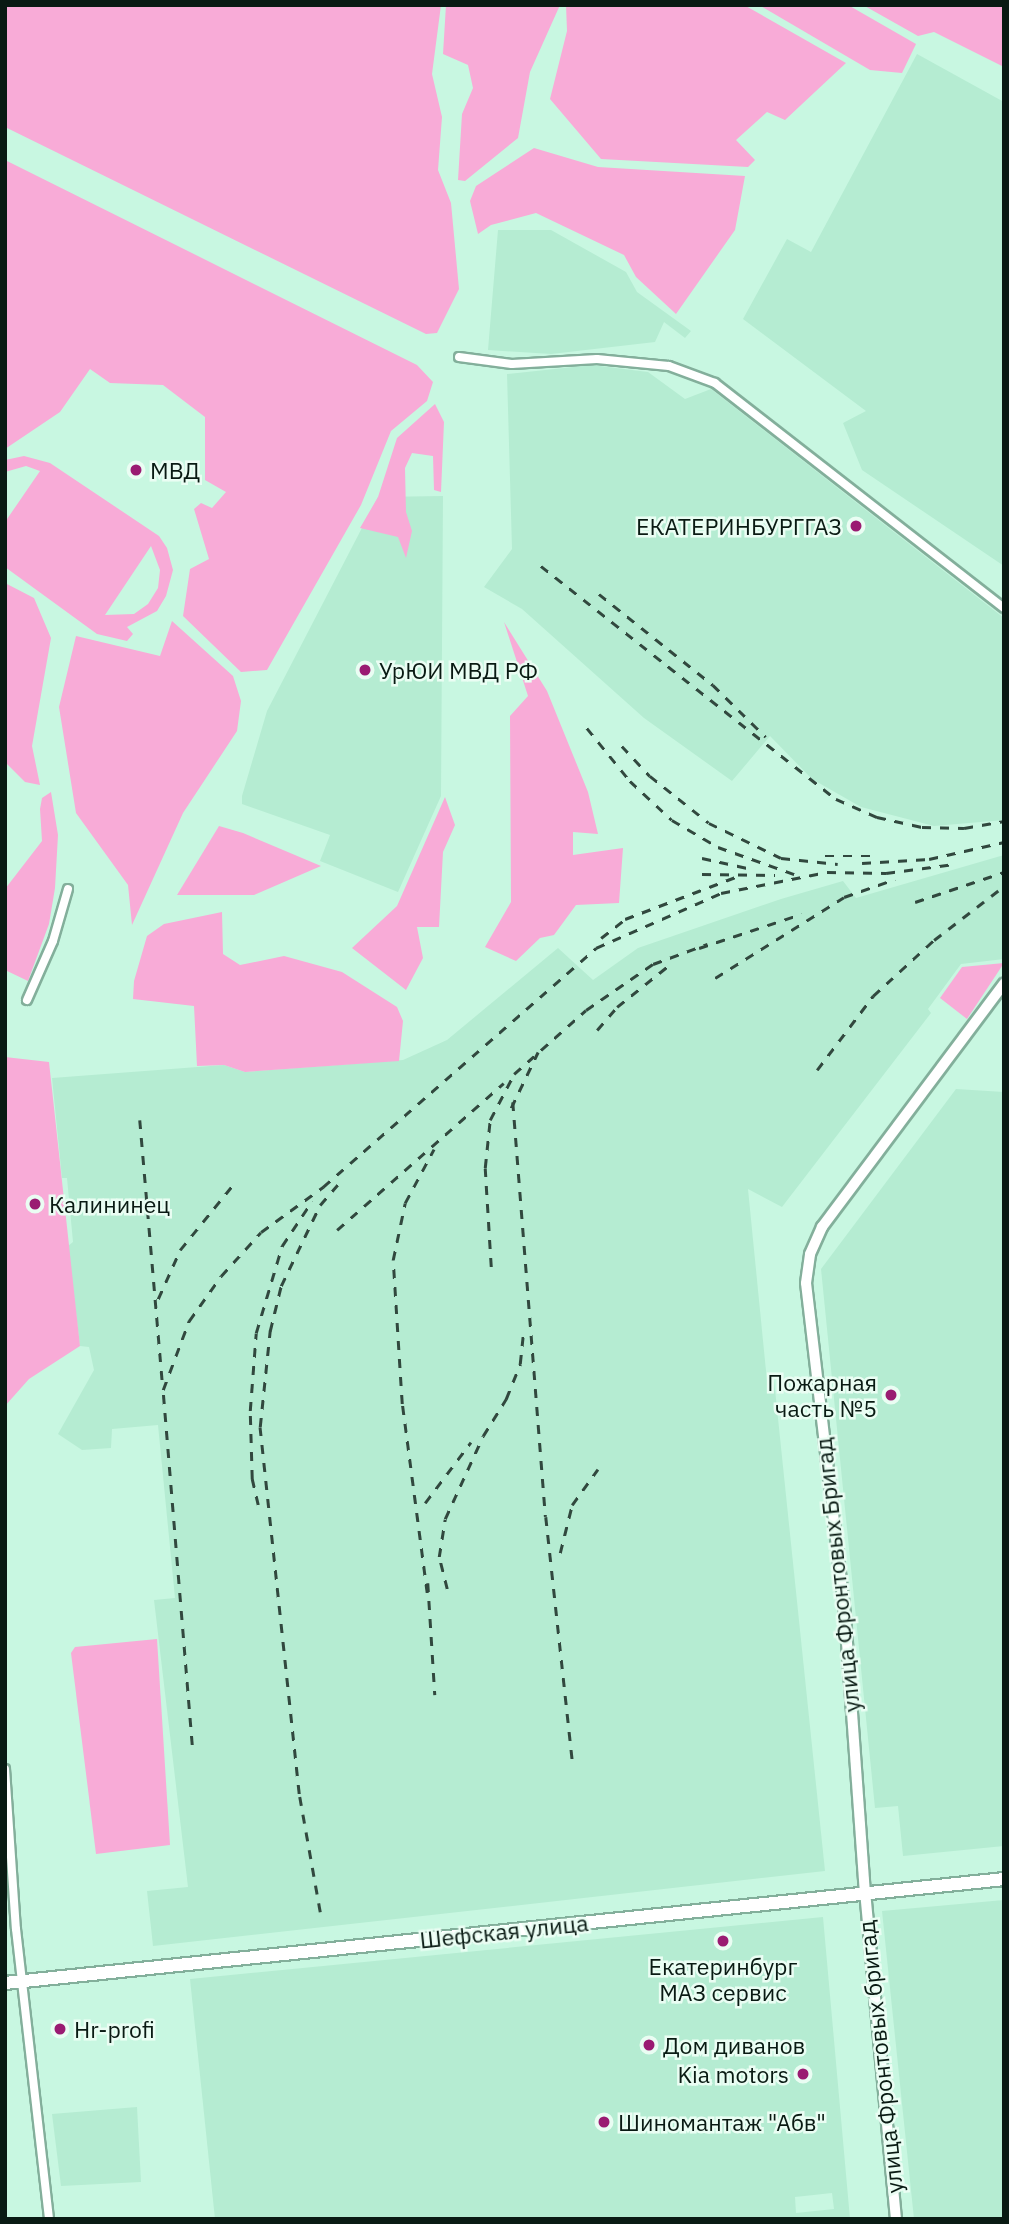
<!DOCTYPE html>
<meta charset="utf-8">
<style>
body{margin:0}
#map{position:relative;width:1009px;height:2224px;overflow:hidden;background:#c8f7e1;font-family:"IBM Plex Sans",sans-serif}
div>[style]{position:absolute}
.built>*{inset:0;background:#b5ecd2}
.green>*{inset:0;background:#f8abd7}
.roads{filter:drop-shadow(2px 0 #83af9b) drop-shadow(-2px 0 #83af9b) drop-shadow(0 2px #83af9b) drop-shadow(0 -2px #83af9b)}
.street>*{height:8px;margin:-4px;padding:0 4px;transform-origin:4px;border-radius:4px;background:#fff}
.secondary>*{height:10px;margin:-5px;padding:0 5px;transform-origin:5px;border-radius:5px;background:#fff}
.primary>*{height:12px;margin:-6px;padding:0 6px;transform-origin:6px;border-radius:6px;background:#fff}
.rail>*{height:2.5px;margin-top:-1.25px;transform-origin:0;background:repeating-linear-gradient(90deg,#31483e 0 9px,transparent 0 18px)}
.dots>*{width:19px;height:19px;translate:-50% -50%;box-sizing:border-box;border:4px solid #eafdf3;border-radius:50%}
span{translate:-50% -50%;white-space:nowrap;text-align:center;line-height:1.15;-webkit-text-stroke:5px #eafdf3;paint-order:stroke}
.poi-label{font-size:23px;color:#091a13}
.left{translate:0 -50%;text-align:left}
.right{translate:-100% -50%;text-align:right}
.street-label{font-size:23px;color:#091a13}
.frame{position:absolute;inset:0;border:7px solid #091a13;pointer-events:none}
</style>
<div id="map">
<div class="built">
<i style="clip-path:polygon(917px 54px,1004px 102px,1004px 566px,862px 470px,843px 423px,866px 411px,743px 319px,787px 239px,811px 252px)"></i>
<i style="clip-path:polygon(498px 230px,551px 230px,626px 272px,637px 292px,691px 331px,685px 338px,664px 322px,655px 342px,551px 354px,488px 350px)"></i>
<i style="clip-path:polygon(592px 365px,648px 372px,685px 399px,711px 389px,1004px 618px,1004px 820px,934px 826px,861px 807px,812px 779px,770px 736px,732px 781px,644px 718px,522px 609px,484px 587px,512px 549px,507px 374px)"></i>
<i style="clip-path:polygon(443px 496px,441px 796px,398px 892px,320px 861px,330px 835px,242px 804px,242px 796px,267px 711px,378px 497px)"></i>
<i style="clip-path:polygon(1004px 855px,1004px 959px,961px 964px,928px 1009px,931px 1013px,782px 1207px,748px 1189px,767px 1381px,774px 1380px,776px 1399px,825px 1871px,153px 1946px,147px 1891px,188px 1887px,154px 1600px,175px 1598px,158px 1425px,112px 1429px,111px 1448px,82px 1450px,58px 1434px,94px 1370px,89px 1347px,80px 1346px,68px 1246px,73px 1242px,67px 1178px,62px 1178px,52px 1078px,224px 1065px,245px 1072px,403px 1060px,447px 1040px,558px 948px,593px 980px,638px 948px,781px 899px,843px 881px,856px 898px)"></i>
<i style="clip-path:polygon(956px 1089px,1004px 1092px,1004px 1846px,903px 1856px,898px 1806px,875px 1808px,821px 1269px)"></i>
<i style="clip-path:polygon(1004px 1900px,1004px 2219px,914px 2219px,882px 1911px)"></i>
<i style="clip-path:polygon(evenodd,823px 1917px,850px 2219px,215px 2219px,190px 1979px,823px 1917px,832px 2193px,834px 2209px,796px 2213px,795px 2197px,832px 2193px)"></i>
<i style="clip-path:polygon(137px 2107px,141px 2182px,61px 2186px,52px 2114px)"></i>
</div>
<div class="green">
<i style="clip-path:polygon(5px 5px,441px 5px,432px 74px,442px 117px,438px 170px,451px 203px,459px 289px,437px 333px,426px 334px,5px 127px)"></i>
<i style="clip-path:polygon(446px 5px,560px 5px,530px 72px,518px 138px,465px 181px,458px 180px,462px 114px,473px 88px,468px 65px,443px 54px)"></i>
<i style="clip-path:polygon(566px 5px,744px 5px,846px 63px,785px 120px,767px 112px,736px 140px,755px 160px,748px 167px,601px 159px,550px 99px,567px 31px)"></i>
<i style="clip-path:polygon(759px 5px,848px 5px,916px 44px,902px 73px,870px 70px)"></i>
<i style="clip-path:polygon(863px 5px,1004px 5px,1004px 67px,934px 32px,918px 36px)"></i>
<i style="clip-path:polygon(534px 148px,598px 167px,745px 176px,735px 230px,676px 314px,636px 277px,624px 255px,536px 213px,491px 225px,478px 234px,470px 201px,476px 186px)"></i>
<i style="clip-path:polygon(5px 160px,417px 365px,433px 382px,427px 401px,391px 431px,361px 505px,267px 670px,241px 672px,183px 616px,190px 569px,209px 559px,194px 509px,201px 503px,212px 508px,226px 492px,205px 480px,205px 417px,163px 385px,110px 383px,90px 369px,60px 412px,5px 449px)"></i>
<i style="clip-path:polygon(435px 404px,444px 422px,441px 492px,434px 490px,433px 456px,412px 453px,405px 468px,406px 512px,412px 531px,406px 558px,398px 537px,360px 528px,378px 497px,397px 438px)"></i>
<i style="clip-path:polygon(evenodd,24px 456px,50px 463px,159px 536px,167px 548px,173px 570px,166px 596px,157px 611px,127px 627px,133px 634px,127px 641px,97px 634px,5px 567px,5px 522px,40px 471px,26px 466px,5px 472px,5px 460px,24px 456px,151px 546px,160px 570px,158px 588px,148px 604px,134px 614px,105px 615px,151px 546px)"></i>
<i style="clip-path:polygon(5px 583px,34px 598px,51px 638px,32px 746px,40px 785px,25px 782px,5px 762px)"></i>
<i style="clip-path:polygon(172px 621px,233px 676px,241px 701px,237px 731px,183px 813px,132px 925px,128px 885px,76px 813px,59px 707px,76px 636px,160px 656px)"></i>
<i style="clip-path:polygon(504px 622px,547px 691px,588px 792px,598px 834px,573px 832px,573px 855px,623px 848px,619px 903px,576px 905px,554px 935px,540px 938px,516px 961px,485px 947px,511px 902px,510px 716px,528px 696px)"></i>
<i style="clip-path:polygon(51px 792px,58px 835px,55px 888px,49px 924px,28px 981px,5px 970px,5px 889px,42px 841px,40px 809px,42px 798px)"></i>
<i style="clip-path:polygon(445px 797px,455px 825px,443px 852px,439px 927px,417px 927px,423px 958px,406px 990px,352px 948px,397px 906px)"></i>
<i style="clip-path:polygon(219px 826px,243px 833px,321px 866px,254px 895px,177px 895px)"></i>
<i style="clip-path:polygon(222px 912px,223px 954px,240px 965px,284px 956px,342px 972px,397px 1007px,403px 1021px,399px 1061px,245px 1072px,224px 1065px,197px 1066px,194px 1006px,133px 999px,134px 981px,147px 936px,164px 924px)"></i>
<i style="clip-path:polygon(1004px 963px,967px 1019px,940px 998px,962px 967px)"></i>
<i style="clip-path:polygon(5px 1057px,49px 1062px,80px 1346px,29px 1379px,5px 1406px)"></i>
<i style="clip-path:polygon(157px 1639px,170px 1845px,96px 1854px,71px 1653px,75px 1647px)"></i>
</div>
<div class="roads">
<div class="street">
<i style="left:459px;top:357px;width:53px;rotate:7.5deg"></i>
<i style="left:512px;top:364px;width:85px;rotate:-3.4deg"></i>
<i style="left:597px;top:359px;width:72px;rotate:5.6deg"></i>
<i style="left:669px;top:366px;width:49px;rotate:20.3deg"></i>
<i style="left:715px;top:383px;width:366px;rotate:37.9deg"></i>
<i style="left:27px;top:1000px;width:64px;rotate:-66.2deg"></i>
<i style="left:53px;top:941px;width:54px;rotate:-73.9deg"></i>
<i style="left:5px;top:1769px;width:160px;rotate:86.1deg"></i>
<i style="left:16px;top:1929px;width:292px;rotate:83.5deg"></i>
</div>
<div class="secondary">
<i style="left:896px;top:2219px;width:326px;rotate:-95.4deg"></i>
<i style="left:865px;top:1894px;width:280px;rotate:-94.1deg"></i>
<i style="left:845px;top:1615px;width:334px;rotate:-96.7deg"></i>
<i style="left:806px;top:1283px;width:29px;rotate:-82deg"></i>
<i style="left:810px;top:1254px;width:30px;rotate:-66deg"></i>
<i style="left:822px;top:1227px;width:304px;rotate:-53.2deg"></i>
</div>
<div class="primary">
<i style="left:5px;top:1983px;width:1004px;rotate:-5.94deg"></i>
</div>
</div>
<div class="rail">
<i style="left:541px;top:566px;width:376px;rotate:38.3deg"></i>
<i style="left:836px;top:799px;width:45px;rotate:23.7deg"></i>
<i style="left:877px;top:817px;width:46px;rotate:12.5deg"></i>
<i style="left:922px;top:827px;width:42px;rotate:1.4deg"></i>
<i style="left:964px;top:828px;width:41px;rotate:-9.9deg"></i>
<i style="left:599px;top:594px;width:146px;rotate:38.6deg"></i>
<i style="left:713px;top:685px;width:74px;rotate:44.5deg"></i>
<i style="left:587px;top:728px;width:68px;rotate:50.9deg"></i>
<i style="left:630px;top:781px;width:57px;rotate:42.9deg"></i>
<i style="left:672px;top:820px;width:53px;rotate:30.4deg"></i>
<i style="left:718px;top:847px;width:81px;rotate:19.6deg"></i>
<i style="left:622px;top:746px;width:41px;rotate:47deg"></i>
<i style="left:650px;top:776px;width:75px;rotate:38.5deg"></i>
<i style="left:709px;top:823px;width:80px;rotate:25.9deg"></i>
<i style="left:781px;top:858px;width:57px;rotate:6deg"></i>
<i style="left:825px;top:856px;width:49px"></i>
<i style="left:702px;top:858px;width:51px;rotate:12.4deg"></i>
<i style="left:862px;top:863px;width:67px;rotate:-3.4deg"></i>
<i style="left:929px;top:859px;width:77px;rotate:-12.8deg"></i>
<i style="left:702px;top:874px;width:73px;rotate:0.8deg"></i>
<i style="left:915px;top:902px;width:94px;rotate:-18.6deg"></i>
<i style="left:601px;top:938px;width:31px;rotate:-38deg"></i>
<i style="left:625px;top:919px;width:121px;rotate:-20.8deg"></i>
<i style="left:699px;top:948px;width:108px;rotate:-18.4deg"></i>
<i style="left:715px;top:978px;width:152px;rotate:-32.1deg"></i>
<i style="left:844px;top:897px;width:54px;rotate:-19.4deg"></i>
<i style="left:597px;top:1030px;width:30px;rotate:-49deg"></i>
<i style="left:617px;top:1007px;width:65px;rotate:-38.8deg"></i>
<i style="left:817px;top:1070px;width:93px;rotate:-52.9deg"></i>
<i style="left:873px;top:996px;width:83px;rotate:-42.6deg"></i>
<i style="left:934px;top:940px;width:88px;rotate:-37.6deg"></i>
<i style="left:513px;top:1102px;width:416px;rotate:85.5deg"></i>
<i style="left:546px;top:1517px;width:250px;rotate:83.8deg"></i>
<i style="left:511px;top:1108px;width:62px;rotate:-64.3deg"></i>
<i style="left:140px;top:1120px;width:267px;rotate:85.1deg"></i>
<i style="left:337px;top:1230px;width:222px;rotate:-41.4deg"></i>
<i style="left:491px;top:1267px;width:99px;rotate:-93.5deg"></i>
<i style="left:485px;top:1168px;width:48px;rotate:-84.1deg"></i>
<i style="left:490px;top:1120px;width:52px;rotate:-62.4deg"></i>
<i style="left:514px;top:1074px;width:96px;rotate:-41.6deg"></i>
<i style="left:586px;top:1010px;width:81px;rotate:-34.5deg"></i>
<i style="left:653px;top:964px;width:58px;rotate:-20.3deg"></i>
<i style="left:158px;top:1299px;width:54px;rotate:-65.8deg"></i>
<i style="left:180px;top:1250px;width:82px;rotate:-50.9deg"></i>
<i style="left:425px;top:1503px;width:76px;rotate:-53deg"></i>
<i style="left:258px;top:1505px;width:27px;rotate:-103deg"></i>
<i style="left:252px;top:1479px;width:68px;rotate:-91.7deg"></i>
<i style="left:250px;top:1411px;width:78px;rotate:-85.6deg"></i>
<i style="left:256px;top:1333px;width:91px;rotate:-73.4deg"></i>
<i style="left:282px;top:1246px;width:54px;rotate:-56.3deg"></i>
<i style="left:560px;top:1553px;width:49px;rotate:-76deg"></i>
<i style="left:572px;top:1505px;width:44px;rotate:-54.2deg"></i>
<i style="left:428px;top:1583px;width:112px;rotate:86.4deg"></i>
<i style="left:447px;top:1589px;width:33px;rotate:-104deg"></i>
<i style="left:439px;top:1557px;width:38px;rotate:-81deg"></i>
<i style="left:445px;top:1519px;width:91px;rotate:-65.4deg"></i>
<i style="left:483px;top:1436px;width:44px;rotate:-58.1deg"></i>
<i style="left:506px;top:1399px;width:38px;rotate:-68deg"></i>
<i style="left:520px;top:1364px;width:29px;rotate:-84deg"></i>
<i style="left:427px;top:1593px;width:191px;rotate:-97.5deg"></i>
<i style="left:402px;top:1404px;width:144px;rotate:-93.6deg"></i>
<i style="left:393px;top:1260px;width:58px;rotate:-78.1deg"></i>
<i style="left:405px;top:1203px;width:61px;rotate:-61.8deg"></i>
<i style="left:192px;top:1745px;width:356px;rotate:-94.7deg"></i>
<i style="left:163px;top:1390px;width:74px;rotate:-69.4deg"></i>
<i style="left:189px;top:1321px;width:55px;rotate:-54.6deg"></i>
<i style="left:221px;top:1276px;width:59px;rotate:-47.7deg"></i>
<i style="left:261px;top:1232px;width:77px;rotate:-36deg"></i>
<i style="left:323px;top:1187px;width:363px;rotate:-41.2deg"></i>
<i style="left:596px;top:948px;width:137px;rotate:-23.7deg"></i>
<i style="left:721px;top:893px;width:108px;rotate:-11.2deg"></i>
<i style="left:827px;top:872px;width:59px;rotate:1deg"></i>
<i style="left:886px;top:873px;width:69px;rotate:-7.5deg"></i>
<i style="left:320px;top:1912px;width:120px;rotate:-100.1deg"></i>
<i style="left:299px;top:1794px;width:369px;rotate:-96.1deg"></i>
<i style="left:260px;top:1427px;width:97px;rotate:-84.1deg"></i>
<i style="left:270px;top:1331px;width:46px;rotate:-76.3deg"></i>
<i style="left:281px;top:1286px;width:90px;rotate:-64.3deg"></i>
<i style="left:320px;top:1205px;width:30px;rotate:-49deg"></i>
</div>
<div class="dots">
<i style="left:136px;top:470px;background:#9a1b72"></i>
<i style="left:856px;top:526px;background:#9a1b72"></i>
<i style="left:365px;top:670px;background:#9a1b72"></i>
<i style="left:35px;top:1204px;background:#9a1b72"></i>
<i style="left:891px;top:1395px;background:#9a1b72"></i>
<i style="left:723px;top:1941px;background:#9a1b72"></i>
<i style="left:60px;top:2029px;background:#9a1b72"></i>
<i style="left:649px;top:2045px;background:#9a1b72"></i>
<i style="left:803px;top:2074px;background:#9a1b72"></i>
<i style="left:604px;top:2122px;background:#9a1b72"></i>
</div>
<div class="poi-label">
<span class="left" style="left:150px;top:470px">МВД</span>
<span class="right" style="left:842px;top:526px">ЕКАТЕРИНБУРГГАЗ</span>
<span class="left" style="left:379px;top:670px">УрЮИ МВД РФ</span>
<span class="left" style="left:49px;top:1204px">Калининец</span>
<span class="right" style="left:877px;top:1395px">Пожарная<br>часть №5</span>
<span style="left:723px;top:1979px">Екатеринбург<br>МАЗ сервис</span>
<span class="left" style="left:74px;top:2029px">Hr-profi</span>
<span class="left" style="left:663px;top:2045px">Дом диванов</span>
<span class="right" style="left:789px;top:2074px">Kia motors</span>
<span class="left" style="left:618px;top:2122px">Шиномантаж "Абв"</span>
</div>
<div class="street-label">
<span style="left:837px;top:1575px;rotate:-96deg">улица Фронтовых Бригад</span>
<span style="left:504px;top:1931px;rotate:-6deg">Шефская улица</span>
<span style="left:880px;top:2057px;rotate:-96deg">улица Фронтовых бригад</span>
</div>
<div class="frame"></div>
</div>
